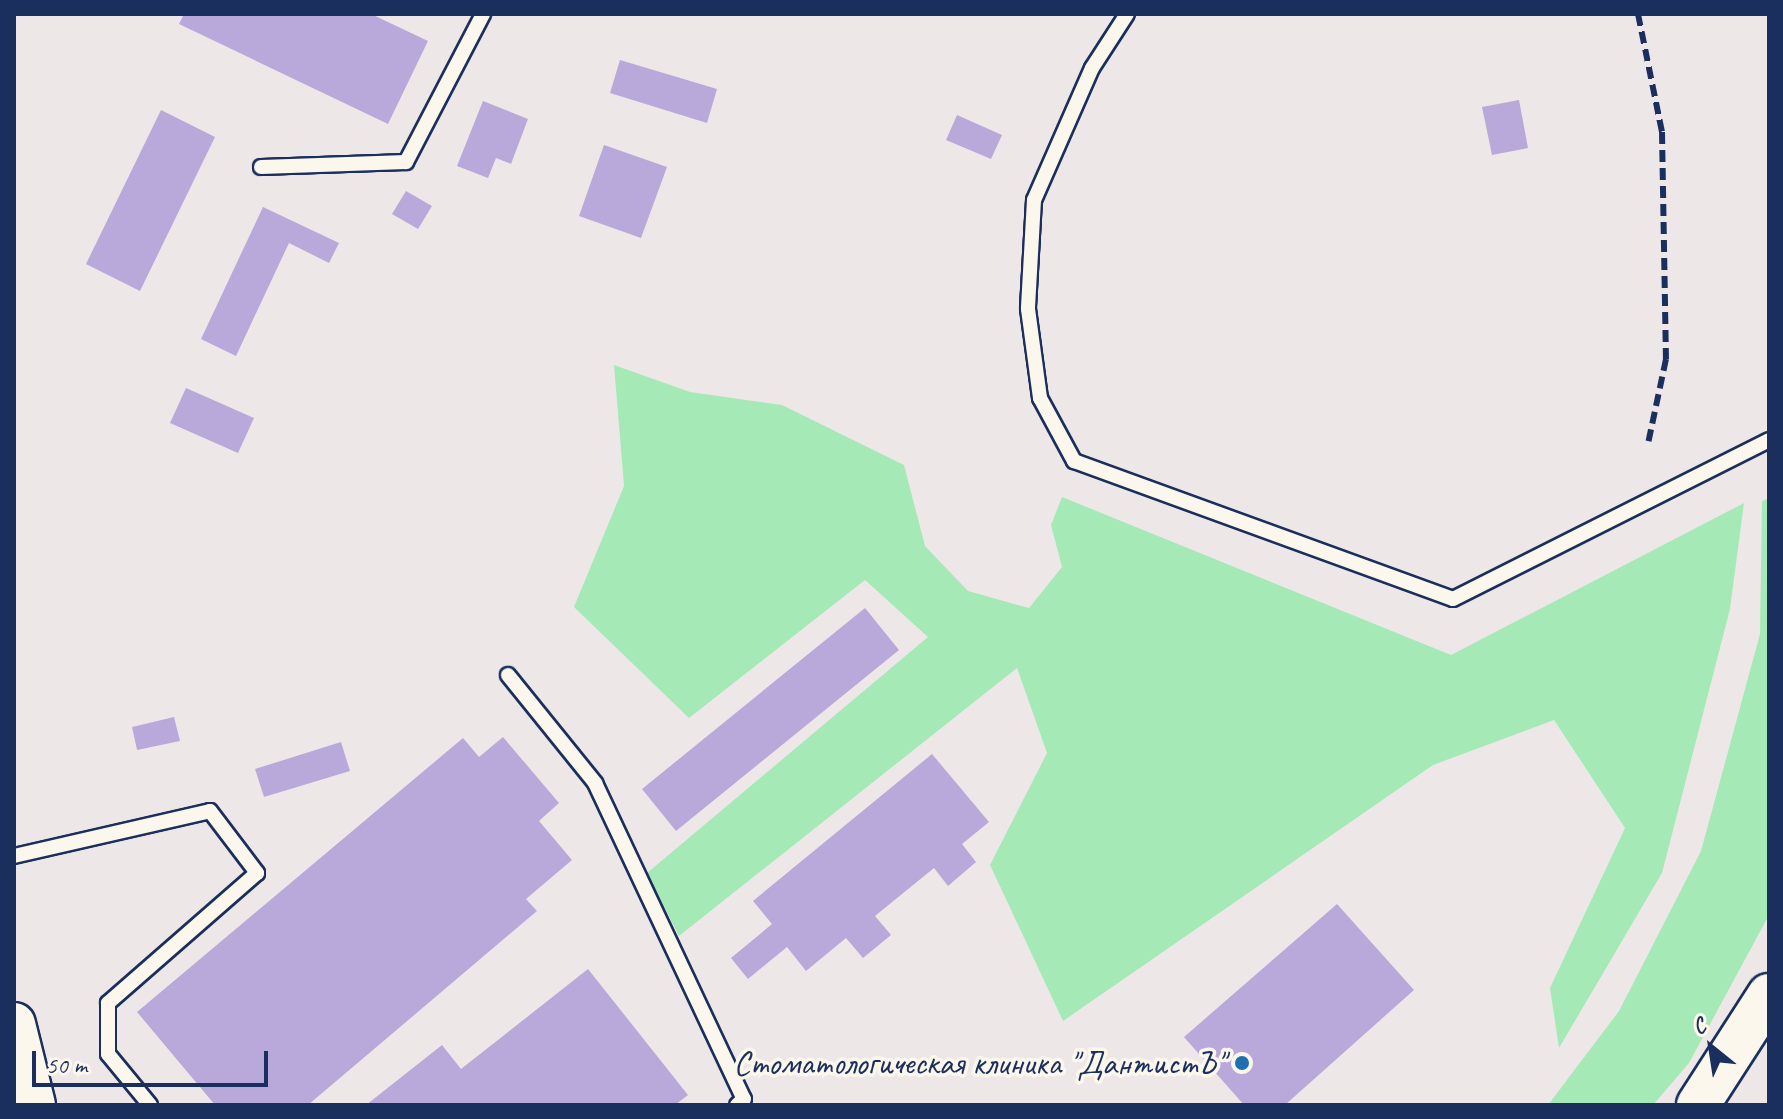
<!DOCTYPE html>
<meta charset="utf-8">
<style>
body{margin:0}
#map{position:relative;width:1783px;height:1119px;overflow:hidden;background:#eee7e8;font-family:Caveat,sans-serif}
div>[style]{position:absolute}
.green>*{inset:0;background:#a5eab6}
.building>*{inset:0;background:#b9a9da}
.roads{filter:drop-shadow(2px 0 #1b2f5e) drop-shadow(-2px 0 #1b2f5e) drop-shadow(0 2px #1b2f5e) drop-shadow(0 -2px #1b2f5e)}
.lane>*{height:14px;margin:-7px;padding:0 7px;transform-origin:7px;border-radius:7px;background:#fbf7ec}
.secondary>*{height:42px;margin:-21px;padding:0 21px;transform-origin:21px;border-radius:21px;background:#fbf7ec}
.rail>*{height:6px;margin-top:-3px;transform-origin:0;background:repeating-linear-gradient(90deg,#1b2f5e 0 12px,transparent 0 18px)}
.dots>*{width:22px;height:22px;translate:-50% -50%;box-sizing:border-box;border:4px solid #fbf7ec;border-radius:50%}
span{translate:-50% -50%;white-space:nowrap;text-align:center;line-height:1.15;-webkit-text-stroke:7px #fbf7ec;paint-order:stroke}
.poi-label{font-size:34px;color:#1b2f5e}
.right{translate:-100% -50%;text-align:right}
.frame{position:absolute;inset:0;border:16px solid #1b2f5e;pointer-events:none}
.north{position:absolute;left:1671px;top:1007px;width:80px;height:80px;-webkit-text-stroke:6px #fbf7ec;paint-order:stroke;rotate:330deg;font-size:22px;font-weight:700;line-height:32px;text-align:center;color:#1b2f5e}
.north::after{content:'';display:block;margin:auto;width:28px;height:36px;background:#1b2f5e;clip-path:polygon(50% 0,100% 100%,50% 72%,0 100%)}
.scale{position:absolute;left:32px;top:1051px;width:236px;height:36px;box-sizing:border-box;border:4px solid #1b2f5e;border-top:0;padding-left:10px;font-size:24px;line-height:28px;white-space:nowrap;color:#1b2f5e;-webkit-text-stroke:6px #fbf7ec;paint-order:stroke}
</style>
<div id="map">
<div class="green">
<i style="clip-path:polygon(614px 365px,690px 392px,782px 405px,904px 465px,925px 546px,968px 591px,1029px 608px,1062px 567px,1051px 525px,1062px 497px,1451px 655px,1744px 503px,1730px 609px,1662px 873px,1559px 1048px,1550px 988px,1625px 828px,1554px 720px,1433px 765px,1063px 1021px,990px 865px,1047px 753px,1017px 668px,679px 936px,647px 873px,928px 637px,865px 580px,689px 718px,574px 607px,624px 486px)"></i>
<i style="clip-path:polygon(1769px 498px,1769px 915px,1689px 1063px,1653px 1105px,1548px 1105px,1619px 1011px,1701px 851px,1760px 634px,1762px 501px)"></i>
</div>
<div class="building">
<i style="clip-path:polygon(184px 14px,371px 14px,428px 41px,388px 124px,179px 24px)"></i>
<i style="clip-path:polygon(620px 60px,717px 89px,707px 123px,610px 93px)"></i>
<i style="clip-path:polygon(1519px 100px,1528px 148px,1492px 155px,1482px 107px)"></i>
<i style="clip-path:polygon(483px 101px,528px 119px,511px 164px,496px 158px,488px 178px,457px 166px)"></i>
<i style="clip-path:polygon(161px 110px,215px 137px,140px 291px,86px 264px)"></i>
<i style="clip-path:polygon(957px 115px,1002px 135px,991px 159px,946px 140px)"></i>
<i style="clip-path:polygon(604px 145px,667px 167px,641px 238px,579px 216px)"></i>
<i style="clip-path:polygon(406px 191px,432px 206px,418px 229px,392px 214px)"></i>
<i style="clip-path:polygon(263px 207px,339px 243px,329px 263px,289px 243px,236px 356px,201px 339px)"></i>
<i style="clip-path:polygon(186px 388px,254px 418px,238px 453px,170px 423px)"></i>
<i style="clip-path:polygon(865px 608px,899px 650px,676px 831px,642px 789px)"></i>
<i style="clip-path:polygon(174px 717px,180px 741px,137px 750px,132px 727px)"></i>
<i style="clip-path:polygon(503px 737px,559px 803px,539px 821px,572px 860px,526px 899px,537px 911px,308px 1105px,215px 1105px,137px 1012px,463px 738px,479px 757px)"></i>
<i style="clip-path:polygon(341px 742px,350px 771px,264px 797px,255px 769px)"></i>
<i style="clip-path:polygon(932px 754px,989px 822px,962px 844px,976px 862px,948px 886px,934px 868px,875px 916px,891px 935px,863px 958px,846px 938px,806px 971px,787px 947px,748px 979px,731px 958px,772px 924px,753px 901px)"></i>
<i style="clip-path:polygon(1337px 904px,1414px 990px,1285px 1105px,1244px 1105px,1184px 1037px)"></i>
<i style="clip-path:polygon(588px 969px,688px 1095px,675px 1105px,366px 1105px,442px 1045px,461px 1069px)"></i>
</div>
<div class="roads">
<div class="lane">
<i style="left:1127px;top:14px;width:64px;rotate:122.9deg"></i>
<i style="left:1092px;top:68px;width:144px;rotate:113.7deg"></i>
<i style="left:1034px;top:200px;width:109px;rotate:93.2deg"></i>
<i style="left:1028px;top:309px;width:90px;rotate:82.3deg"></i>
<i style="left:1040px;top:398px;width:72px;rotate:61.6deg"></i>
<i style="left:1074px;top:461px;width:403px;rotate:20deg"></i>
<i style="left:1453px;top:599px;width:354px;rotate:-26.7deg"></i>
<i style="left:261px;top:167px;width:145px;rotate:-2deg"></i>
<i style="left:406px;top:162px;width:167px;rotate:-62.5deg"></i>
<i style="left:508px;top:675px;width:139px;rotate:51.1deg"></i>
<i style="left:595px;top:783px;width:349px;rotate:64.8deg"></i>
<i style="left:744px;top:1099px;width:9px;rotate:139deg"></i>
<i style="left:14px;top:856px;width:201px;rotate:-12.9deg"></i>
<i style="left:210px;top:811px;width:78px;rotate:52.8deg"></i>
<i style="left:257px;top:873px;width:198px;rotate:138.9deg"></i>
<i style="left:108px;top:1003px;width:51px;rotate:90deg"></i>
<i style="left:108px;top:1054px;width:66px;rotate:50.5deg"></i>
</div>
<div class="secondary">
<i style="left:14px;top:1024px;width:83px;rotate:76.1deg"></i>
<i style="left:1698px;top:1105px;width:131px;rotate:-57.2deg"></i>
</div>
</div>
<div class="rail">
<i style="left:1638px;top:14px;width:120px;rotate:78.5deg"></i>
<i style="left:1662px;top:132px;width:227px;rotate:89deg"></i>
<i style="left:1666px;top:359px;width:87px;rotate:102deg"></i>
</div>
<div class="dots">
<i style="left:1242px;top:1063px;background:#1f6fb2"></i>
</div>
<div class="poi-label">
<span class="right" style="left:1224px;top:1063px">Стоматологическая клиника "ДантистЪ"</span>
</div>
<div class="frame"></div>
<div class="north">С</div>
<div class="scale">50 m</div>
</div>
